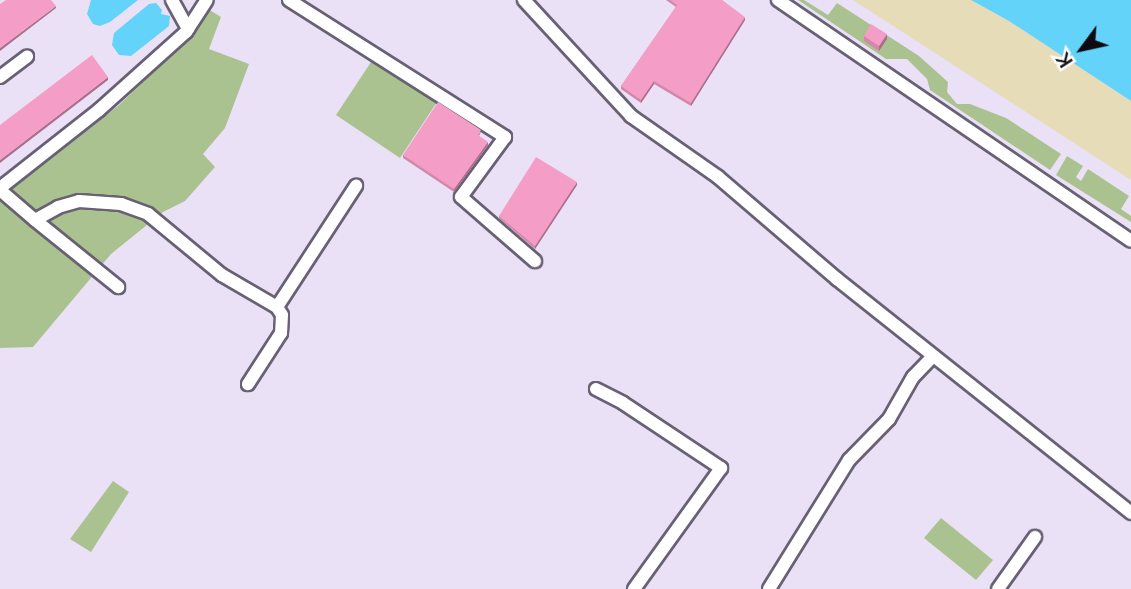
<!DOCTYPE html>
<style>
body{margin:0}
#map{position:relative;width:1131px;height:589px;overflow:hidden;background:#eae1f7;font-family:Mulish,sans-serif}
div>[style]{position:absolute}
.green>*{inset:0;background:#aac290}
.sand>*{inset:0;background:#e6dcb7}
.water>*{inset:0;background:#64d3f9}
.roads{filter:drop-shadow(2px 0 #686174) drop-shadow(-2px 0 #686174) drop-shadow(0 2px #686174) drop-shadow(0 -2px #686174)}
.minor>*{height:12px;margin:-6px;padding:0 6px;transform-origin:6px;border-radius:6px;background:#fff}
.wall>*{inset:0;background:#d288ab}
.shaded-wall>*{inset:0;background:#ab6f8b}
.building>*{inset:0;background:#f49ec7}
span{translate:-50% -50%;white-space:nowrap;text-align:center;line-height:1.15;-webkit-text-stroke:6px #fff;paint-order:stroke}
.north{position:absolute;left:1047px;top:14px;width:70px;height:70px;-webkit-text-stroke:5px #fff;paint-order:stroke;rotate:237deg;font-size:19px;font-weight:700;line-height:28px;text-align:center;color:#0d0a11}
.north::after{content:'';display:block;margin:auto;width:24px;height:32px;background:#0d0a11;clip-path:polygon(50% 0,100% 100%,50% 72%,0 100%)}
</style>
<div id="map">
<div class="green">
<i style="clip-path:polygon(798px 0,804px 0,828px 15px,837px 3px,919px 56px,948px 82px,947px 92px,957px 104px,970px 104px,1006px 118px,1061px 154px,1050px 170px,930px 90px,927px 79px,907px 59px,886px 59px)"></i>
<i style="clip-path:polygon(208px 9px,221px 17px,209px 49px,249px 64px,225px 128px,203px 154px,215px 167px,185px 201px,163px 212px,111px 254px,33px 347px,0 348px,0 195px,118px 106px,184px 43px)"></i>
<i style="clip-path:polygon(375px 56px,439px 99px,400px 158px,336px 115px)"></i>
<i style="clip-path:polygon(1067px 156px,1083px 166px,1076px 177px,1081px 181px,1088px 169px,1129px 196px,1121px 209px,1131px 216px,1131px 222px,1056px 175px)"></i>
<i style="clip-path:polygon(113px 481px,129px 492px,91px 552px,70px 539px)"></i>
<i style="clip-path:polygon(941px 518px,993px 560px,976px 580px,924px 538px)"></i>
</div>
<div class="sand">
<i style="clip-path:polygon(853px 0,971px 0,1009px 21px,1131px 101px,1131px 180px)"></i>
</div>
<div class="water">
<i style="clip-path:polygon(91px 0,138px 0,110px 22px,100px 26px,93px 24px,87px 14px)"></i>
<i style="clip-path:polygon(971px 0,1131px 0,1131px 101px,1009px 21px)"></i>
<i style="clip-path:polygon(156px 3px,162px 10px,161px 14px,170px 16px,169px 26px,131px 56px,119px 55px,112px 45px,114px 33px,149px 4px)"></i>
</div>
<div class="roads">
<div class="minor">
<i style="left:172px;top:0;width:33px;rotate:61deg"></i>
<i style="left:289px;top:0;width:256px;rotate:32.4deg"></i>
<i style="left:505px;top:137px;width:74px;rotate:126.3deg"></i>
<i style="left:461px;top:197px;width:98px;rotate:40.9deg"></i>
<i style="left:524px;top:0;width:158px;rotate:47.3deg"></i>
<i style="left:631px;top:116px;width:106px;rotate:35deg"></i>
<i style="left:718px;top:177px;width:157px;rotate:40.6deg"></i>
<i style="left:837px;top:279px;width:376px;rotate:38.5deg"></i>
<i style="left:778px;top:0;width:427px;rotate:34.3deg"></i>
<i style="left:0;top:77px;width:34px;rotate:-37deg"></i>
<i style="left:0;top:188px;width:126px;rotate:-38.2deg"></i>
<i style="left:99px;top:110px;width:117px;rotate:-41.9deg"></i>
<i style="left:186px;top:32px;width:38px;rotate:-57deg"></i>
<i style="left:0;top:190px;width:46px;rotate:40.6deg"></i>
<i style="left:35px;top:220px;width:26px;rotate:-29deg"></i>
<i style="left:58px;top:207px;width:22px;rotate:-16deg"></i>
<i style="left:79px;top:201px;width:42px;rotate:4.1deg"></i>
<i style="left:121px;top:204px;width:29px;rotate:20deg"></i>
<i style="left:148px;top:214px;width:96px;rotate:39.5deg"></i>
<i style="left:222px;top:275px;width:64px;rotate:30.2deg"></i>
<i style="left:277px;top:307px;width:9px;rotate:58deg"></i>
<i style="left:282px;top:315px;width:18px;rotate:93deg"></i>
<i style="left:281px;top:333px;width:61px;rotate:122.9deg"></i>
<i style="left:35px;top:220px;width:107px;rotate:38.9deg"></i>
<i style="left:277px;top:307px;width:145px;rotate:-56.9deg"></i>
<i style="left:596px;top:389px;width:30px;rotate:27deg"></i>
<i style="left:623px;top:403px;width:118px;rotate:33.6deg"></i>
<i style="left:721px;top:468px;width:149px;rotate:125.7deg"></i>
<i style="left:769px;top:589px;width:152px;rotate:-58.2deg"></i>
<i style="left:849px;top:460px;width:57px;rotate:-45.7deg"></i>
<i style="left:889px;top:419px;width:48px;rotate:-60.3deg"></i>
<i style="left:913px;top:377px;width:29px;rotate:-46deg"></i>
<i style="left:998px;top:589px;width:64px;rotate:-54.6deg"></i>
</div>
</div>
<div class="wall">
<i style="clip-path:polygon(666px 0,722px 0,745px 20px,691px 106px,654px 84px,641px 103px,621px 89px,621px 86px,676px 7px)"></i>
<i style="clip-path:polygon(864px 36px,887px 39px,879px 51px,864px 41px)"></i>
<i style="clip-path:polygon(481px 132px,479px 136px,488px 145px,454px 192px,403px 158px,403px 155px)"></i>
<i style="clip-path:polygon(577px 185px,535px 249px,499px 218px,499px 216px)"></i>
</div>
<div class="shaded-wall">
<i style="clip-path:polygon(56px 6px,56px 8px,0 51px,0 48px)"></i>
<i style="clip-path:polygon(745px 17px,745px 20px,691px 106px,691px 103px)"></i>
<i style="clip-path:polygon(887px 34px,887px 39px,879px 51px,879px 46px)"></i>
<i style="clip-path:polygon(108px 77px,108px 80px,0 163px,0 160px)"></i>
<i style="clip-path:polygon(654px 81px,654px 84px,641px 103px,641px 100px)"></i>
<i style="clip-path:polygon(488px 142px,488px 145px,454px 192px,454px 189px)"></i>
<i style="clip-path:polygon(577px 182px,577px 185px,535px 249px,535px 246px)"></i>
</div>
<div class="building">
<i style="clip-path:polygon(6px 0,51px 0,56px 6px,0 48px,0 4px)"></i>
<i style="clip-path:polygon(670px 0,722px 0,745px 17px,691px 103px,654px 81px,641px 100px,621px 86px,677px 5px)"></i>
<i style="clip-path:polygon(871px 24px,887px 34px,879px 46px,864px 36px)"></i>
<i style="clip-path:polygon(92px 55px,108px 77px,0 160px,0 125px)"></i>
<i style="clip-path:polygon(438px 102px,481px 130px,478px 135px,488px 142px,454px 189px,403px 155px)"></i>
<i style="clip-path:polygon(536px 157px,577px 182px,535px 246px,499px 216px)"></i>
</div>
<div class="north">K</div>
</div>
